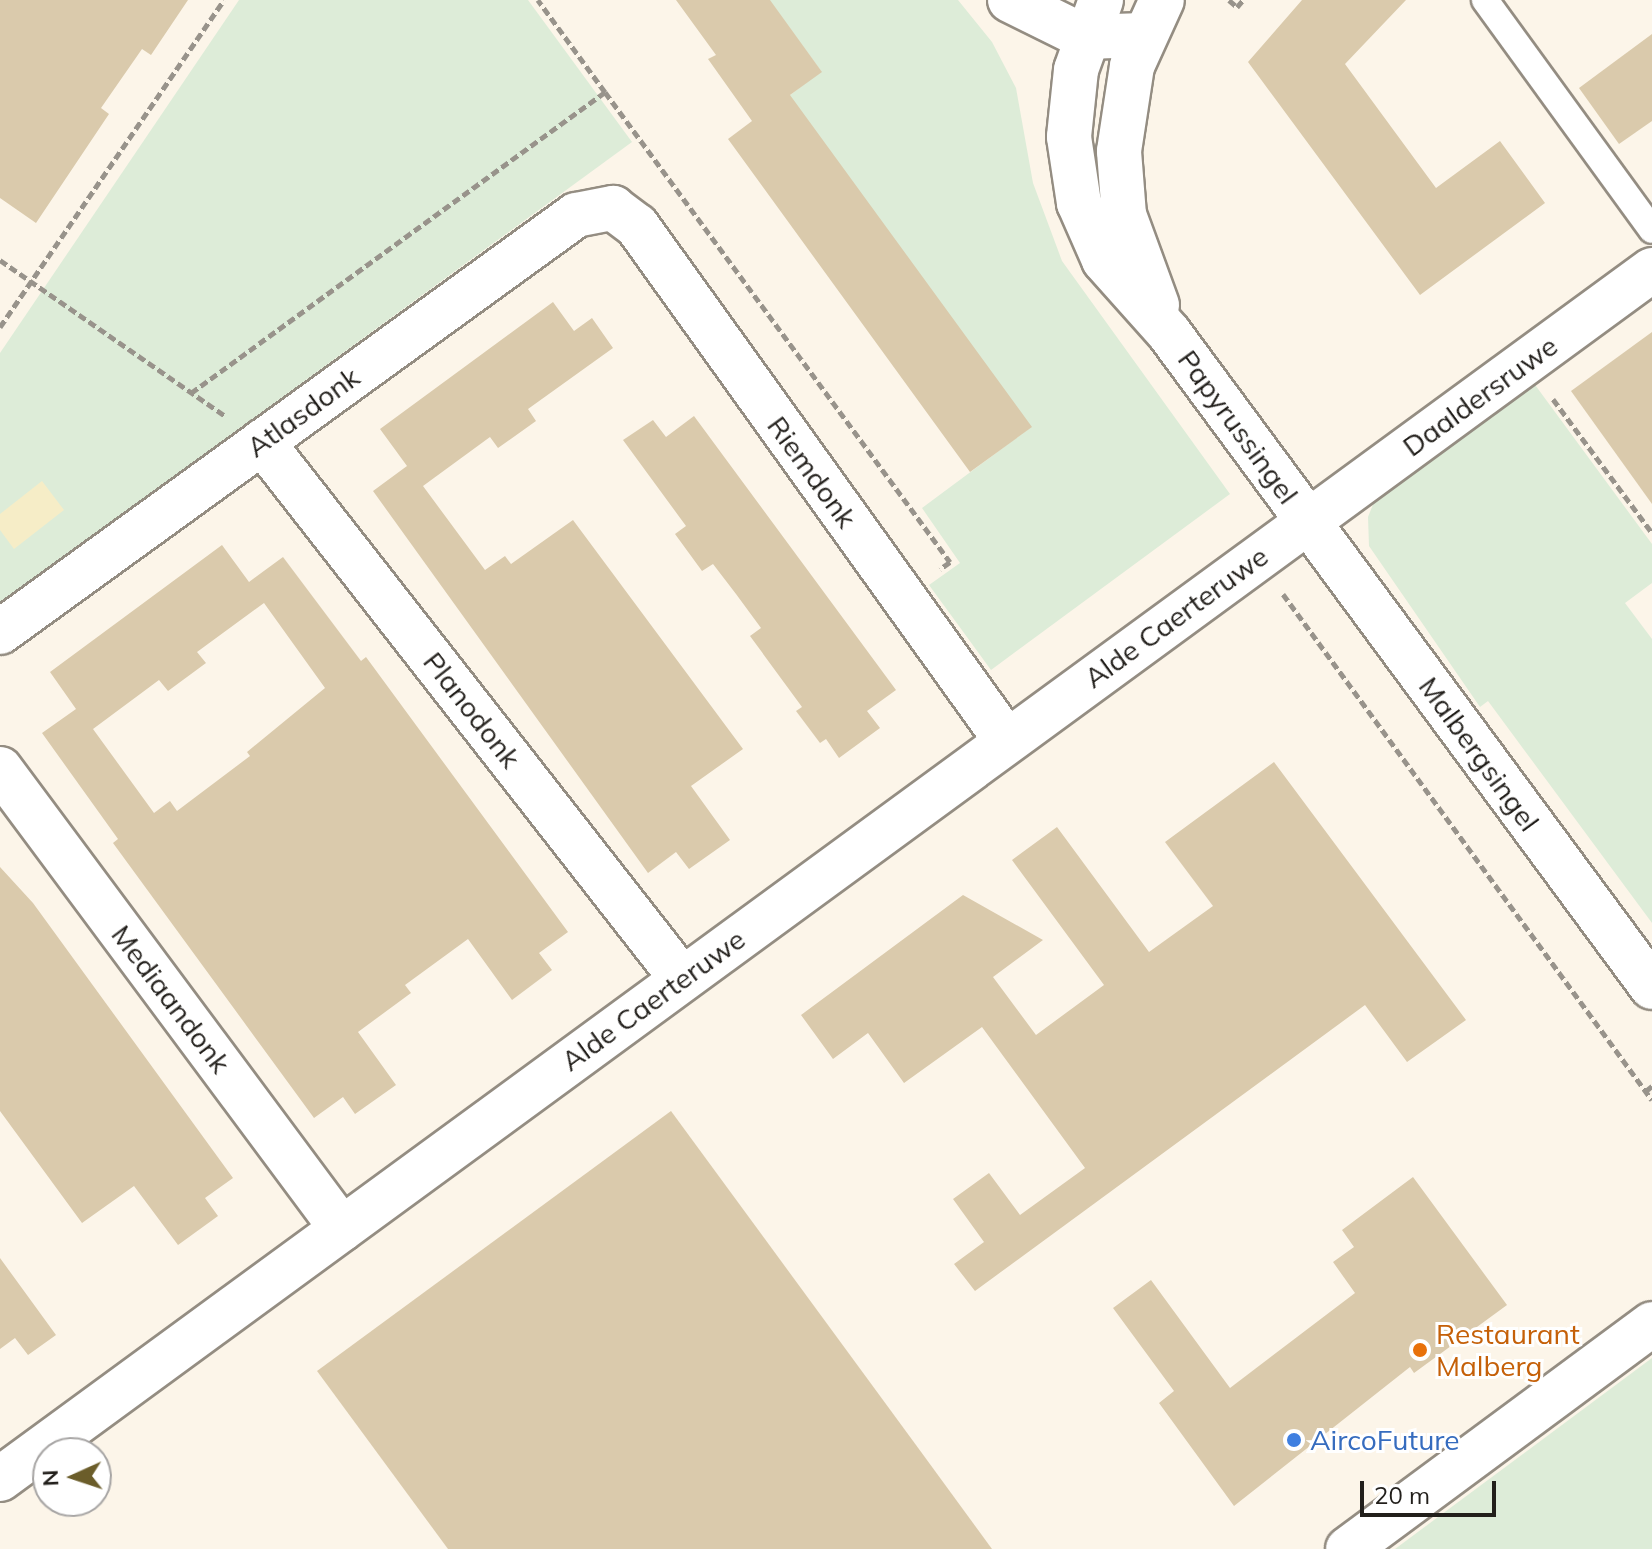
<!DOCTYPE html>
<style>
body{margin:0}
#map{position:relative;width:1652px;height:1549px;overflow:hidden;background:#fcf5e9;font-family:Mulish,sans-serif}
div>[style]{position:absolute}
.green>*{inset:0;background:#ddecd8}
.sand>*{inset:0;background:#f6edc7}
.building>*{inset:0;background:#dacaac}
.path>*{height:5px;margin-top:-2.5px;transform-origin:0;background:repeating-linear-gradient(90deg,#98938b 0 8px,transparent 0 12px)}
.roads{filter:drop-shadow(2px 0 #948d82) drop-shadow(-2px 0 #948d82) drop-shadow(0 2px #948d82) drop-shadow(0 -2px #948d82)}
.lane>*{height:26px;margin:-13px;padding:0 13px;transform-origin:13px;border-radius:13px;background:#fff}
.street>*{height:44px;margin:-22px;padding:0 22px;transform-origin:22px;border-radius:22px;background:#fff}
.secondary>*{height:44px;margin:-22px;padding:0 22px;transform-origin:22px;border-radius:22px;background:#fff}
.dots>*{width:22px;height:22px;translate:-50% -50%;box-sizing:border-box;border:4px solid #fff;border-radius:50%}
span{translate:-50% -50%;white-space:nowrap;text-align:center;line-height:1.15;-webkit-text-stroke:6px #fff;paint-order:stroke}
.street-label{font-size:28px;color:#221f1b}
.food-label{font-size:28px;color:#c56008}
.left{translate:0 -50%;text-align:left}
.shop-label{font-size:28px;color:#366cbe}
.north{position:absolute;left:32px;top:1437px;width:80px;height:80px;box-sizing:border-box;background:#fff;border:2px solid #a7a5a4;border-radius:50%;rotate:267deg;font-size:22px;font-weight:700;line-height:32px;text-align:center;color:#221f1b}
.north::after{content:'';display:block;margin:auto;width:28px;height:36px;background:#6b5d2a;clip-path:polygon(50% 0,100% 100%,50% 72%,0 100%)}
.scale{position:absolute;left:1360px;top:1481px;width:136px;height:36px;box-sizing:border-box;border:4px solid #221f1b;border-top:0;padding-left:10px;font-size:24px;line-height:28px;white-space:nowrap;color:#221f1b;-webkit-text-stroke:6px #fff;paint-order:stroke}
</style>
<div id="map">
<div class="green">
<i style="clip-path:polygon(239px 0,528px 0,632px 142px,0 603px,0 353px)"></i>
<i style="clip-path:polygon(769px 0,958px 0,992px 42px,1016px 88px,1033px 183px,1062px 261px,1230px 494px,991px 670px,929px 585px,960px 563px,922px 508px,1031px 427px,789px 96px,821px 71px)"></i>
<i style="clip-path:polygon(1530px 378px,1652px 544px,1652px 583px,1625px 603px,1652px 639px,1652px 923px,1488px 701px,1480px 707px,1369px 546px,1368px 517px,1376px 497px)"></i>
<i style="clip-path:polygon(1652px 1358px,1652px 1549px,1395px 1549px)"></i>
</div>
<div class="sand">
<i style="clip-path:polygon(42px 481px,64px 510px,14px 549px,0 530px,0 514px)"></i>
</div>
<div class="building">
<i style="clip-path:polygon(0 0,188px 0,151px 55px,142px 49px,101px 108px,109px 114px,36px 223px,0 198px)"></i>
<i style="clip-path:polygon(676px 0,770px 0,822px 72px,790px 95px,1032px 427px,970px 472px,728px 139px,752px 121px,708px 59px,716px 55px)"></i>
<i style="clip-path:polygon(1302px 0,1406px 0,1345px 64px,1436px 188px,1500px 141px,1545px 203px,1420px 295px,1248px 62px)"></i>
<i style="clip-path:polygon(1652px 34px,1652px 121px,1619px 144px,1579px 88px)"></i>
<i style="clip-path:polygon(553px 302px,574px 331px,592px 318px,613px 348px,528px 409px,536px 421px,498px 448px,490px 437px,423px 486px,485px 570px,505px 556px,511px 564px,573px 520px,743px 749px,691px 786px,730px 840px,689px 869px,676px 852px,648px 873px,373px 491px,407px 466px,380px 429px)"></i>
<i style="clip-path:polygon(1652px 332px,1652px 504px,1571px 391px)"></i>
<i style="clip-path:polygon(694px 416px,896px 690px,867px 711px,880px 728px,839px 758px,826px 739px,820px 743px,796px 711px,802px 707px,750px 636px,761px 628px,736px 594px,713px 564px,702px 571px,675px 534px,686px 526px,623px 440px,653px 420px,666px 437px)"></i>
<i style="clip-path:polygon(evenodd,222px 545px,249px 582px,283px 557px,361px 661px,366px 657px,568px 932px,539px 953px,552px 970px,512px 1000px,468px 939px,405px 985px,411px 993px,358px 1032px,396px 1085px,355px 1114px,343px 1097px,314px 1118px,113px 843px,118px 839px,42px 733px,76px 709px,50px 672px,222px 545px,264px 603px,325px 688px,247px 752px,250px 756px,177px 811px,170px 801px,154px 813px,93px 729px,159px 680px,168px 691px,206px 663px,197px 652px,264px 603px)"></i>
<i style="clip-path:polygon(1274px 762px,1466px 1020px,1407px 1062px,1365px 1005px,975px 1291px,954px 1264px,984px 1242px,953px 1199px,989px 1173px,1020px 1215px,1085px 1168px,982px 1027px,904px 1083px,868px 1033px,833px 1059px,801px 1015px,963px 895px,1043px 940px,993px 977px,1036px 1035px,1104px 985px,1012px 860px,1057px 827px,1149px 952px,1213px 906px,1165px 842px)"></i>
<i style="clip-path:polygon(0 867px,33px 903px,233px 1178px,205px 1198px,218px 1216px,178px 1245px,134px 1186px,82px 1223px,0 1111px)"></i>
<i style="clip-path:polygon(671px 1111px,916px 1445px,992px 1549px,448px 1549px,317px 1371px)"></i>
<i style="clip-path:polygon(1413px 1177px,1507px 1305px,1414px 1373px,1410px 1367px,1234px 1506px,1159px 1403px,1174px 1391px,1113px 1308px,1151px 1280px,1230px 1388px,1355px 1293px,1333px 1262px,1354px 1247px,1342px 1230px)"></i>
<i style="clip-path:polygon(0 1258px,56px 1335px,28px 1355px,15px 1338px,0 1349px)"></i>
</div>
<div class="path">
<i style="left:1229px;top:0;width:11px;rotate:41deg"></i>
<i style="left:1237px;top:7px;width:9px;rotate:-49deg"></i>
<i style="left:605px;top:92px;width:583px;rotate:53.72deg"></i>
<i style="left:950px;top:562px;width:12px;rotate:145deg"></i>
<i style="left:0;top:260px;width:274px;rotate:34.7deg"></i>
<i style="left:0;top:327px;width:396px;rotate:-55.6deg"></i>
<i style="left:191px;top:393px;width:512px;rotate:-36.02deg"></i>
<i style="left:605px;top:92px;width:114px;rotate:-126.1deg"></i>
<i style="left:1553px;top:399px;width:167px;rotate:53.5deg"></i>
<i style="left:1283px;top:594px;width:626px;rotate:53.9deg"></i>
<i style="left:1646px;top:1091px;width:8px;rotate:-40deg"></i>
</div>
<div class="roads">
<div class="lane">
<i style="left:1485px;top:0;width:284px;rotate:54deg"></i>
</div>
<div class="street">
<i style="left:1010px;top:0;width:84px;rotate:26.3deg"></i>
<i style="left:1085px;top:37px;width:59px;rotate:-1.9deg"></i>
<i style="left:262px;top:442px;width:682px;rotate:51.97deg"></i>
<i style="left:0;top:632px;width:711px;rotate:-35.9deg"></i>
<i style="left:576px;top:215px;width:38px;rotate:-11deg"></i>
<i style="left:613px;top:208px;width:30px;rotate:37deg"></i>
<i style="left:637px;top:226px;width:633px;rotate:54.33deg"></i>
<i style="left:0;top:769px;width:573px;rotate:53.37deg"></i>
<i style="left:0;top:1479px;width:2047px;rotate:-36.2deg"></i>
<i style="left:1348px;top:1549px;width:378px;rotate:-36.5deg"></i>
</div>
<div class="secondary">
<i style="left:1101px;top:0;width:74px;rotate:109.7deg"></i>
<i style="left:1076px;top:70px;width:67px;rotate:96deg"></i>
<i style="left:1069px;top:137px;width:67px;rotate:81.4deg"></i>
<i style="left:1079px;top:203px;width:62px;rotate:66.3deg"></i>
<i style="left:1104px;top:260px;width:98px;rotate:48.3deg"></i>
<i style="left:1169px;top:333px;width:813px;rotate:53.55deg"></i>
<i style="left:1157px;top:305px;width:96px;rotate:-110.1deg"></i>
<i style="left:1124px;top:215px;width:64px;rotate:-94.5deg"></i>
<i style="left:1119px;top:151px;width:86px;rotate:-81.3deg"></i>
<i style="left:1132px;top:66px;width:72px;rotate:-65.6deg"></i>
</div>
</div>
<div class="dots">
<i style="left:1420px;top:1350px;background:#e8710a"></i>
<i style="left:1294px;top:1440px;background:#3f7fe0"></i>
</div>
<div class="street-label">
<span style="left:1480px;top:396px;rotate:-36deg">Daaldersruwe</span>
<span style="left:303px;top:412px;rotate:-36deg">Atlasdonk</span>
<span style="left:1238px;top:427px;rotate:54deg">Papyrussingel</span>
<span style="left:812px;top:472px;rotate:54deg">Riemdonk</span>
<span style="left:1176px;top:617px;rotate:-36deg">Alde Caerteruwe</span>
<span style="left:472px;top:710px;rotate:52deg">Planodonk</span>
<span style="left:1479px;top:754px;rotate:54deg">Malbergsingel</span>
<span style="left:171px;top:999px;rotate:53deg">Mediaandonk</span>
<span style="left:653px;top:1000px;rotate:-36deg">Alde Caerteruwe</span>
</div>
<div class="food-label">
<span class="left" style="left:1436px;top:1350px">Restaurant<br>Malberg</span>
</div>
<div class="shop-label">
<span class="left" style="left:1310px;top:1440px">AircoFuture</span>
</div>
<div class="north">N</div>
<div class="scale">20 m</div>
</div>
